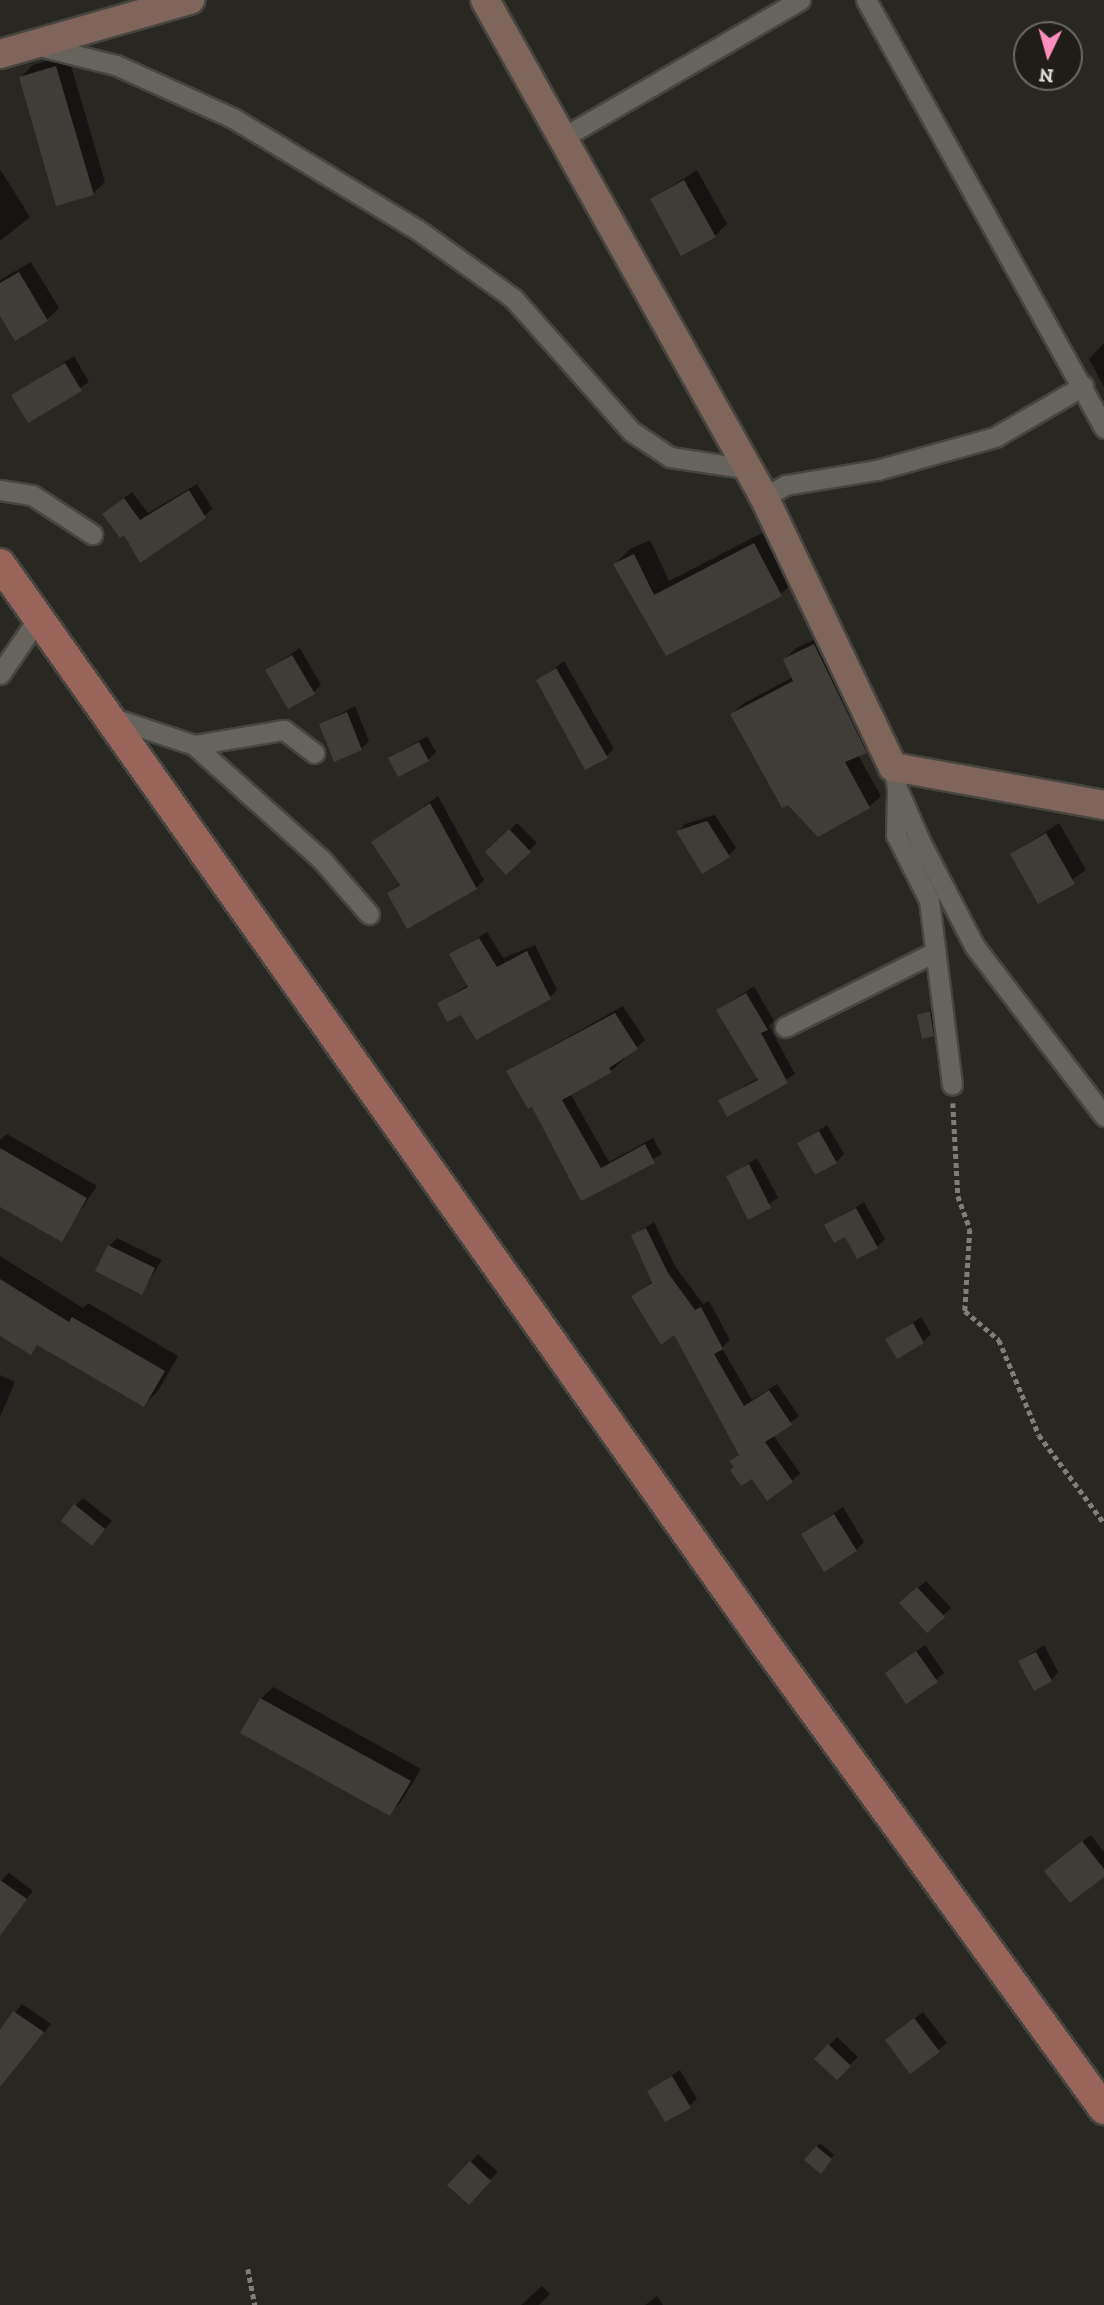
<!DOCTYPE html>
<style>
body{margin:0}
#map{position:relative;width:1104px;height:2305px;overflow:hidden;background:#292722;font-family:"Zilla Slab",serif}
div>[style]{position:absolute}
.shadow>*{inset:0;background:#0007}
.building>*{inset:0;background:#403d38}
.path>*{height:4.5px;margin-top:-2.25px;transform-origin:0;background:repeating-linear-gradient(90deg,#7f7e79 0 5px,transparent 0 8.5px)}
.roads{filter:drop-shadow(2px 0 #464540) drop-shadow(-2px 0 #464540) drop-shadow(0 2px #464540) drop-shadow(0 -2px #464540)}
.street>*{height:19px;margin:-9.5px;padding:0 9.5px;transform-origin:9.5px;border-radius:9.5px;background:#67645e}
.secondary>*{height:28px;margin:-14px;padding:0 14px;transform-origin:14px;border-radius:14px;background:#80655c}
.primary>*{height:30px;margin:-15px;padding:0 15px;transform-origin:15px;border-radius:15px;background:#99655a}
span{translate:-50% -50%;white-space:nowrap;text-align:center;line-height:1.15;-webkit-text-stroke:5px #201d18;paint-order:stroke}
.north{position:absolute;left:1013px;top:21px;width:70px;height:70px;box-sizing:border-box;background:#201d18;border:2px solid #6b6964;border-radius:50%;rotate:185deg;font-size:19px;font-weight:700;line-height:28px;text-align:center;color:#dbdad6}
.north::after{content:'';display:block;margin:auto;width:24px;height:32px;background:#fe8ebc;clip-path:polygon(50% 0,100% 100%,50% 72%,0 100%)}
</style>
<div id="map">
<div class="shadow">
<i style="clip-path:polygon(68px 55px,105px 182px,93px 194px,21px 77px,33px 65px)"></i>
<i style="clip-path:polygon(0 169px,30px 217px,0 241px)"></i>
<i style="clip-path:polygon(697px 170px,727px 224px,715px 236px,652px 199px)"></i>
<i style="clip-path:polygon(31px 262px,59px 308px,47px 320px,0 313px,0 280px)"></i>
<i style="clip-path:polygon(1104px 343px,1104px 387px,1089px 359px)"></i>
<i style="clip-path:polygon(74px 356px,89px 382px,28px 421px,13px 396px)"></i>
<i style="clip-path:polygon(197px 484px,213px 509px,141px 560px,112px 507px,132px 492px,148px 513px)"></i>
<i style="clip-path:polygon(770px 529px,796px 579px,781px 594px,666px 654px,615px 564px,630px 549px,650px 540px,669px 581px)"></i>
<i style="clip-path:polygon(826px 634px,877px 741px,858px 755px,881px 796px,869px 807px,732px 714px,744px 703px,793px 677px,785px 659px,796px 648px)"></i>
<i style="clip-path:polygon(300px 648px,321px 685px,314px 692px,267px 670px)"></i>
<i style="clip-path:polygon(564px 661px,614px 749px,606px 756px,538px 680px)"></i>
<i style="clip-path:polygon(355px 706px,369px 741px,361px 749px,321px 724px)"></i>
<i style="clip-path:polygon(427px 736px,436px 752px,428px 760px,390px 758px)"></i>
<i style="clip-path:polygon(438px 796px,484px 880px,476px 888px,389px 893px,400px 883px,373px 843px)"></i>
<i style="clip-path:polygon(715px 815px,736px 848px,729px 855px,678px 832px,685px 824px)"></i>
<i style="clip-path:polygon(517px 823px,537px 843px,507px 872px,487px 852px)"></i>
<i style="clip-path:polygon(1059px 823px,1086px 870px,1039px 902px,1012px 854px)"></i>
<i style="clip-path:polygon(487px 932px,503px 958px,535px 945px,557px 990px,550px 997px,462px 1012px,439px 1003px,468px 985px,452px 954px)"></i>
<i style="clip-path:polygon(754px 986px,774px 1021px,769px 1026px,795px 1074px,727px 1115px,720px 1100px,758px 1078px,718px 1010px)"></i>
<i style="clip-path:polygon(623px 1006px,645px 1040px,611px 1071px,570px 1093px,609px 1162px,653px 1138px,662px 1154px,581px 1199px,533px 1105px,508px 1071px)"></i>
<i style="clip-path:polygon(933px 1009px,936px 1031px,933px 1035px,919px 1015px)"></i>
<i style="clip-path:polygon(827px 1125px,844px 1154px,836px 1162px,799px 1143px)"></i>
<i style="clip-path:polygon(7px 1134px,97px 1186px,61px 1239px,0 1205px,0 1140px)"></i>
<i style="clip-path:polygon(757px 1158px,778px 1198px,749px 1217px,728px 1177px)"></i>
<i style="clip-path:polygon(864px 1202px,885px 1239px,877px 1247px,826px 1226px)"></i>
<i style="clip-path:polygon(654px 1222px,675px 1266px,703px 1304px,709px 1301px,730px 1340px,722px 1348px,752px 1400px,777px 1384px,799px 1416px,773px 1435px,800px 1473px,792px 1481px,752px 1477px,736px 1467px,732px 1462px,740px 1453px,674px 1333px,633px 1296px,653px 1281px,633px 1236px)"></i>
<i style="clip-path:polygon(117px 1238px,162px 1260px,142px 1292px,109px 1246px)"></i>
<i style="clip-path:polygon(0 1256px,83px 1308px,88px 1303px,178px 1356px,158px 1391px,144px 1405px,39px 1344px,30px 1353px,0 1334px)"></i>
<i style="clip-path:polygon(921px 1317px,931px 1334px,923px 1342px,888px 1340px)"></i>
<i style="clip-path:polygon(0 1375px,15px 1382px,0 1417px)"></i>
<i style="clip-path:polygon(83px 1498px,112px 1521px,92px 1543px,75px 1506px)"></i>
<i style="clip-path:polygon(843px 1507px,864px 1542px,856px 1550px,803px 1534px)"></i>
<i style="clip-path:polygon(926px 1581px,951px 1608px,927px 1631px,909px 1596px)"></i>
<i style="clip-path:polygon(925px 1645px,944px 1673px,936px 1680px,887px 1674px)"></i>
<i style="clip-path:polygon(1044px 1645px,1058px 1672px,1051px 1680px,1020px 1661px)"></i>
<i style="clip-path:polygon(273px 1687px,421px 1769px,401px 1802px,390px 1813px,261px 1699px)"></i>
<i style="clip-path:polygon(1091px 1835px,1104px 1852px,1104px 1874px,1054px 1863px)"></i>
<i style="clip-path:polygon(9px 1873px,33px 1891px,9px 1920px,0 1914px,0 1882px)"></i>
<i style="clip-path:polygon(22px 2004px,51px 2024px,14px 2067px,0 2070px,0 2033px)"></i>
<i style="clip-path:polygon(923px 2012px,947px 2043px,911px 2072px,887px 2040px)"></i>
<i style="clip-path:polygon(837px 2037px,858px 2057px,837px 2078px,816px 2059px)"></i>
<i style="clip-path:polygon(680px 2070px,697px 2099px,689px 2106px,650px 2091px)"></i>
<i style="clip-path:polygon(820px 2143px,834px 2155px,824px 2168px,806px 2160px)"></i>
<i style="clip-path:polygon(478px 2154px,498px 2172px,469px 2202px,450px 2185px)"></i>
<i style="clip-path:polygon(542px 2286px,550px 2294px,539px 2305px,521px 2305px)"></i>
<i style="clip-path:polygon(657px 2296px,663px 2305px,645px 2305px)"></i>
</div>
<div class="building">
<i style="clip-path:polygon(56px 66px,94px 195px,56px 206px,19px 77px)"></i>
<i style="clip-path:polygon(684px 180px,716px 237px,681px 256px,650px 199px)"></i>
<i style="clip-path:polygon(19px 272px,48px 321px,15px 341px,0 316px,0 283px)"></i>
<i style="clip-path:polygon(65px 363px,82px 391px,28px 423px,11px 395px)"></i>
<i style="clip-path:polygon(189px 490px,206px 518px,140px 563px,124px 535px,120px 538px,102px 514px,124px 498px,140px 520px)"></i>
<i style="clip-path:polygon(754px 543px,782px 596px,666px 656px,613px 564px,634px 554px,654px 595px)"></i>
<i style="clip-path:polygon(814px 644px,867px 753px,845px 762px,870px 808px,818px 837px,788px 805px,782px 808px,730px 714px,793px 681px,783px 659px)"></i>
<i style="clip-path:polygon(292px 655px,315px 694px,288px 709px,265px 670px)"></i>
<i style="clip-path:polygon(556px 668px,608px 758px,585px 770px,536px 680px)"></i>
<i style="clip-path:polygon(347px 712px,362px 750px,334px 762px,319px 724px)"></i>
<i style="clip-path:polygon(419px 742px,429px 761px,398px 777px,388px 758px)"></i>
<i style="clip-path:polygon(430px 803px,477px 889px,407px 929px,387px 893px,400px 885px,371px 842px)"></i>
<i style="clip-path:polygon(707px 821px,730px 857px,702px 874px,676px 831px)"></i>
<i style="clip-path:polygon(509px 829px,531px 852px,506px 875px,485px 852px)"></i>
<i style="clip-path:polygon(1046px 833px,1075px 884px,1038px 904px,1010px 854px)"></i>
<i style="clip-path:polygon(479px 938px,497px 967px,527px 951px,551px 999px,476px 1040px,461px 1015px,447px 1022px,437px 1003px,468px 987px,449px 954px)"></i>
<i style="clip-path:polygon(746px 993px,768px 1030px,761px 1033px,788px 1083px,727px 1117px,718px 1100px,758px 1080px,716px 1010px)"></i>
<i style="clip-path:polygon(930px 1011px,934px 1036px,922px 1039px,917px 1015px)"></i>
<i style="clip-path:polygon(615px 1013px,638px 1049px,609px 1068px,612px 1072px,562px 1100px,601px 1168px,645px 1144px,655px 1163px,581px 1201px,532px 1107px,528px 1109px,506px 1071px)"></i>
<i style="clip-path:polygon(819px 1131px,837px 1163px,815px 1175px,797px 1143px)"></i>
<i style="clip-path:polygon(0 1148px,87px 1198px,62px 1242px,0 1207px)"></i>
<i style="clip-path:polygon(749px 1164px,771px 1208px,748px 1220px,726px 1176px)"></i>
<i style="clip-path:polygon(856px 1208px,878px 1248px,857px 1259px,845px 1237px,834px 1243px,824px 1225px)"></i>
<i style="clip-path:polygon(646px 1228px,668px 1273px,695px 1310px,701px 1307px,723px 1349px,714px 1354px,744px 1406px,769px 1390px,792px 1425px,765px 1442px,793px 1482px,767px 1501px,752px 1479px,741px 1486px,730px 1470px,734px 1467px,729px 1461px,739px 1455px,674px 1335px,661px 1345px,631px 1296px,652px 1283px,631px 1235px)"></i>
<i style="clip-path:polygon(108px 1245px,155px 1268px,142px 1295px,95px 1271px)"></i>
<i style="clip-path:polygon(0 1279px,69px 1322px,72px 1317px,165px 1371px,144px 1407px,37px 1345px,31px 1355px,0 1336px)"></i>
<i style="clip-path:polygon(913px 1323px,924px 1343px,897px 1359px,885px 1339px)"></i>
<i style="clip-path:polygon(74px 1504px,105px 1529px,92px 1546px,61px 1521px)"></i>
<i style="clip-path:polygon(834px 1514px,857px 1551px,824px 1572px,801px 1534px)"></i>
<i style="clip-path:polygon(917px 1587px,945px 1617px,927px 1633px,899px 1603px)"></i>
<i style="clip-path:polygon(916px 1651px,938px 1682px,906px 1704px,885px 1673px)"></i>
<i style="clip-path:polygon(1036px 1652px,1052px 1681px,1034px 1691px,1018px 1661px)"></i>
<i style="clip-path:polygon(260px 1698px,411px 1781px,390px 1816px,240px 1733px)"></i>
<i style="clip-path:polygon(1082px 1841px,1104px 1869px,1104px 1877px,1070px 1903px,1044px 1871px)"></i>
<i style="clip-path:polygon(0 1880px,27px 1899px,0 1936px)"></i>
<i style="clip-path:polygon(13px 2011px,44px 2032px,0 2087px,0 2030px)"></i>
<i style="clip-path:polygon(914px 2018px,940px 2052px,910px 2074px,885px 2040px)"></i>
<i style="clip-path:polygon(828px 2044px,851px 2066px,837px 2080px,814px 2059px)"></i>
<i style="clip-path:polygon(672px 2076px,691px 2108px,665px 2122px,647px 2091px)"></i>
<i style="clip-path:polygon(816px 2146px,832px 2159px,821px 2174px,804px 2160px)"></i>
<i style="clip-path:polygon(470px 2161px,491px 2181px,469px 2205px,447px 2185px)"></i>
</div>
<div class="path">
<i style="left:953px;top:1103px;width:93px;rotate:86.9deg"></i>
<i style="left:958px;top:1196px;width:35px;rotate:70deg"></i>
<i style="left:970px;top:1229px;width:82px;rotate:93.5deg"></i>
<i style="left:965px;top:1311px;width:45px;rotate:40.5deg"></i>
<i style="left:999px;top:1340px;width:103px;rotate:67.2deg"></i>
<i style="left:1039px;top:1435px;width:109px;rotate:53.5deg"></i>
<i style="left:248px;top:2269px;width:37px;rotate:79deg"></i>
</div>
<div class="roads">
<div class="street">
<i style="left:866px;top:0;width:490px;rotate:60.9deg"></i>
<i style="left:35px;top:45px;width:83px;rotate:13.9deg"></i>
<i style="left:116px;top:65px;width:128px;rotate:24.4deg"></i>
<i style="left:233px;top:118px;width:216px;rotate:31.2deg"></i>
<i style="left:418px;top:230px;width:117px;rotate:35.6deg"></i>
<i style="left:513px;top:298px;width:178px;rotate:48.4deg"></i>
<i style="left:631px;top:431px;width:47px;rotate:33.7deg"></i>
<i style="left:670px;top:457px;width:80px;rotate:8.6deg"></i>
<i style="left:562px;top:138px;width:275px;rotate:-30.1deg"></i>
<i style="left:0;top:490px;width:32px;rotate:9deg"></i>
<i style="left:32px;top:495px;width:72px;rotate:33deg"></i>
<i style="left:764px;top:497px;width:25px;rotate:-29deg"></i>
<i style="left:786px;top:485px;width:92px;rotate:-9.4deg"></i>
<i style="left:877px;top:470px;width:123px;rotate:-15.6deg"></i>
<i style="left:995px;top:437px;width:102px;rotate:-30.1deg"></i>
<i style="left:0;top:674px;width:65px;rotate:-55.6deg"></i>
<i style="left:107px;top:716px;width:92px;rotate:18.4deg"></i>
<i style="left:194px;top:745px;width:171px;rotate:41.9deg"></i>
<i style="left:321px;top:859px;width:73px;rotate:48.9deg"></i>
<i style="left:194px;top:745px;width:91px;rotate:-9.5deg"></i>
<i style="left:284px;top:730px;width:38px;rotate:37deg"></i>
<i style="left:893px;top:767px;width:21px;rotate:79deg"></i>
<i style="left:897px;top:788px;width:58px;rotate:66.5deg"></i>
<i style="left:920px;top:841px;width:119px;rotate:62.6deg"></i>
<i style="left:975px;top:947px;width:213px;rotate:52.6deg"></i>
<i style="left:897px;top:794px;width:41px;rotate:91.4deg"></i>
<i style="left:896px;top:835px;width:73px;rotate:63.1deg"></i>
<i style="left:929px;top:900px;width:186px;rotate:82.9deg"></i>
<i style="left:785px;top:1027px;width:168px;rotate:-26.6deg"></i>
</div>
<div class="secondary">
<i style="left:485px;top:0;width:570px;rotate:60.69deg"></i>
<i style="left:764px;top:497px;width:299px;rotate:64.5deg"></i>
<i style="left:893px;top:767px;width:214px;rotate:10.2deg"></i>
<i style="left:0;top:54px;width:198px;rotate:-15.9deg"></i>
</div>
<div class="primary">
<i style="left:0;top:564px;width:1321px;rotate:54.67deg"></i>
<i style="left:764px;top:1642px;width:578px;rotate:53.94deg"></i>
</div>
</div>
<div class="north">N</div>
</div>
